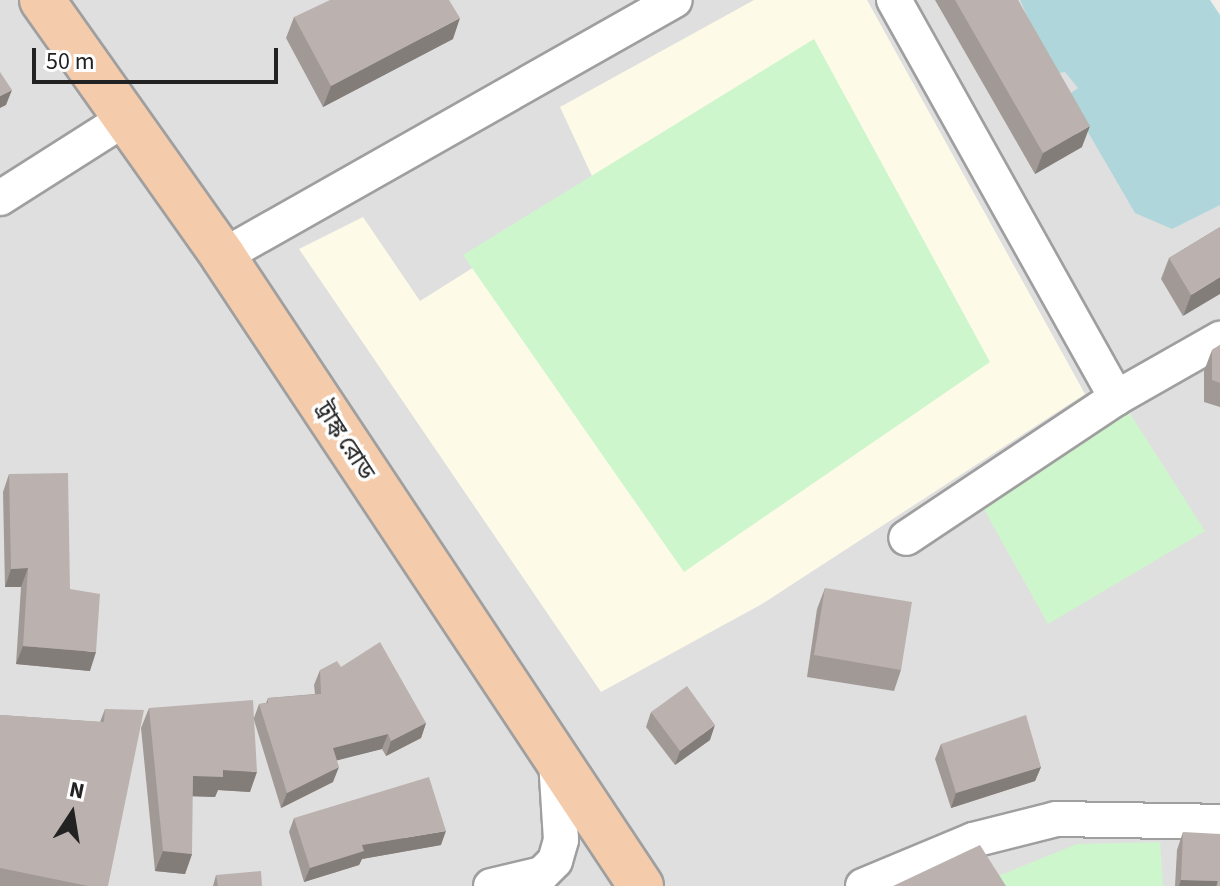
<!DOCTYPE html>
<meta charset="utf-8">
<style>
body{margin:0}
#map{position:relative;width:1220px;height:886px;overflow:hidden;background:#f1eeea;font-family:"Source Sans 3","Noto Sans Bengali",sans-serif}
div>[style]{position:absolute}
.residential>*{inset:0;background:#e0dfdf}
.education>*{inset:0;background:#fdfae7}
.park>*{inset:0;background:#cef6cc}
.water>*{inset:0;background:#afd6da}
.roads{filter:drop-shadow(2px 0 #9f9f9f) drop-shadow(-2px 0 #9f9f9f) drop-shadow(0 2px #9f9f9f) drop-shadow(0 -2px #9f9f9f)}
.minor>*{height:34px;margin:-17px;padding:0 17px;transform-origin:17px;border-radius:17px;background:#fff}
.major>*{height:44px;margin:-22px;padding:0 22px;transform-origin:22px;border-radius:22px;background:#f4ccac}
.wall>*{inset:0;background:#a19996}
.shaded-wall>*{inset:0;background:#837d7a}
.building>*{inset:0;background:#bbb2af}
span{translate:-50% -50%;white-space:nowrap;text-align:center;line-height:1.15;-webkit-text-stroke:7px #fff;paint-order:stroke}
.street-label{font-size:24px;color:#222}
.north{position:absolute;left:32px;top:774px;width:80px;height:80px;-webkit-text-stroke:6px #fff;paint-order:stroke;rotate:12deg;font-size:22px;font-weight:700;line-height:32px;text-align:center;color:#222}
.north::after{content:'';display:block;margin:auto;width:28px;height:36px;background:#222;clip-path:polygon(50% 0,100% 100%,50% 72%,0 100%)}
.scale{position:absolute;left:32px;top:48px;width:246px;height:36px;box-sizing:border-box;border:4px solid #222;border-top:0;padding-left:10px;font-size:24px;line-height:28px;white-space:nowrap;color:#222;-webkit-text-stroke:6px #fff;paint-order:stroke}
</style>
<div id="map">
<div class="residential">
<i style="clip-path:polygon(0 0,1187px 0,1220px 40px,1220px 886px,0 886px)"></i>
</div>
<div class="education">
<i style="clip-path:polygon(754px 0,867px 0,1085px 394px,762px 604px,601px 692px,299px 249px,363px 217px,420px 301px,598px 189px,560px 107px)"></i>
</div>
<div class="park">
<i style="clip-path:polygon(814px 39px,990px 362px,684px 572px,463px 255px)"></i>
<i style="clip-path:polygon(1127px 409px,1205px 531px,1048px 624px,980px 502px)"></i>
<i style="clip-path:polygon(1160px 842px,1163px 886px,996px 886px,991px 879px,1077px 844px)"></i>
</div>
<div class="water">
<i style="clip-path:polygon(1020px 0,1210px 0,1220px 15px,1220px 205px,1172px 229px,1135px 213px,1067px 96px,1078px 88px,1065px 72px,1053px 74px)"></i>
</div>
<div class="roads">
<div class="minor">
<i style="left:894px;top:0;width:456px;rotate:60.8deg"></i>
<i style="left:1116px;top:398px;width:252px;rotate:146.3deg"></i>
<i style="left:0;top:198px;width:146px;rotate:-32.4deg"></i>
<i style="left:223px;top:256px;width:519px;rotate:-29.53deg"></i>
<i style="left:1116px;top:398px;width:120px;rotate:-29.6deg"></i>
<i style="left:491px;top:886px;width:52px;rotate:-13.2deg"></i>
<i style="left:542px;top:874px;width:18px;rotate:-45deg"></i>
<i style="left:555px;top:861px;width:22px;rotate:-74deg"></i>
<i style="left:561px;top:840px;width:79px;rotate:-93.6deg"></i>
<i style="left:863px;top:886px;width:119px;rotate:-22.7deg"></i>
<i style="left:973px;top:840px;width:86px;rotate:-14.2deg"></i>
<i style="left:1056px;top:819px;width:164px;rotate:1deg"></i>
</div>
<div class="major">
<i style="left:42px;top:0;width:314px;rotate:54.7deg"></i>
<i style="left:223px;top:256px;width:756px;rotate:56.44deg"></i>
</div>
</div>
<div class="wall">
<i style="clip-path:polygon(935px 0,1018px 0,1082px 147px,1035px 174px)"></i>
<i style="clip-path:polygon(294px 17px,453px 39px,323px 107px,286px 38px)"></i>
<i style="clip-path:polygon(1220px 227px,1183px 316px,1161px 279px,1169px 258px)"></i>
<i style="clip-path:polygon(1220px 345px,1220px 407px,1204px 402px,1204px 371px,1212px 350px)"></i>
<i style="clip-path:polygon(9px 474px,70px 589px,90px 671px,16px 664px,21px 587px,5px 587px,3px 492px)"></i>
<i style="clip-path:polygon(825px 588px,901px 670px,894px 691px,807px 677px,817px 609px)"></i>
<i style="clip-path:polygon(341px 667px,426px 723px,421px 738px,386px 756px,382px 749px,336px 760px,333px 782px,281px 808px,254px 720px,250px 792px,218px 790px,215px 797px,192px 796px,192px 854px,185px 874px,155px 871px,141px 728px,149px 708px,254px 718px,259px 704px,266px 703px,268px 698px,315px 694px,314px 685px,320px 670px)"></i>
<i style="clip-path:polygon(105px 709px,108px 886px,0 886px,0 715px,100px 722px)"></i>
<i style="clip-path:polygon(651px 712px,710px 740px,675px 765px,646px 727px)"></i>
<i style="clip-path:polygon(941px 744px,1041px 767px,1035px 781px,951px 808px,935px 759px)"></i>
<i style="clip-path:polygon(294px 818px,441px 845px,362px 859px,359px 865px,304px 882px,289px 832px)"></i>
<i style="clip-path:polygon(1183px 832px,1220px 886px,1175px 886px,1177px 850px)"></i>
<i style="clip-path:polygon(216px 875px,262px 886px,213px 886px)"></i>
</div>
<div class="shaded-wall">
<i style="clip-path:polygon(460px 18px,453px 39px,323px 107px,331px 86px)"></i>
<i style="clip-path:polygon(12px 90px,6px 105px,0 108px,0 96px)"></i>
<i style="clip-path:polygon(1090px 126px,1082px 147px,1035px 174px,1043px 153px)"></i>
<i style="clip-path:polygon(1220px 277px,1220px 294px,1183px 316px,1191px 295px)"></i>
<i style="clip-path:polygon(28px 568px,21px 587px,5px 587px,11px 569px)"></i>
<i style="clip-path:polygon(23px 646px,96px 652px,90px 671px,16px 664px)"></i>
<i style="clip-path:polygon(426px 723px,421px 738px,386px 756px,391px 741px)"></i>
<i style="clip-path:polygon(715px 725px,710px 740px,675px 765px,680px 751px)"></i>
<i style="clip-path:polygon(388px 734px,382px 749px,327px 763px,333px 748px)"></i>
<i style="clip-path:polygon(339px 767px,333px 782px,281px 808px,287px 793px)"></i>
<i style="clip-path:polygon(1041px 767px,1035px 781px,951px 808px,956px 793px)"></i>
<i style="clip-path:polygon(223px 770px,257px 772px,250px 792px,218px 790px,215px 797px,185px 796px,193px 776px)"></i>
<i style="clip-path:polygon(446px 831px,441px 845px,362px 859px,359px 865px,304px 882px,310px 868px,362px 845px)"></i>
<i style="clip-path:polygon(163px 851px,192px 854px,185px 874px,155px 871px)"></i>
<i style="clip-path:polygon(1181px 880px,1218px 881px,1216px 886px,1179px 886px)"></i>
</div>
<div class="building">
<i style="clip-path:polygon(330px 0,449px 0,460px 18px,331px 86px,294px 17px)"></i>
<i style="clip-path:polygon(955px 0,1018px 0,1090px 126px,1043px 153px)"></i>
<i style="clip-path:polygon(0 72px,12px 90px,0 96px)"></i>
<i style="clip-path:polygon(1220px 227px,1220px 277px,1191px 295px,1169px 258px)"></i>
<i style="clip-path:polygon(1220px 345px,1220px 383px,1212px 380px,1212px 350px)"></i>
<i style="clip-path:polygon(68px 473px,70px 589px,100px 594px,96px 652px,23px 646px,28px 568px,11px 569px,9px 474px)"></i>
<i style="clip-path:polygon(825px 588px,912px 602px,901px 670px,814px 655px)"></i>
<i style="clip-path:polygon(380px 642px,426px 723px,391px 741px,388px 734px,333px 748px,339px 767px,287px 793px,259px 704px,268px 703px,268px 698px,321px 694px,320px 670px,337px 661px,341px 667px)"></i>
<i style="clip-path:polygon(687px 686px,715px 725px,680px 751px,651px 712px)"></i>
<i style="clip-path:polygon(253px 700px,257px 772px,223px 770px,223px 777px,193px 776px,192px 854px,163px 851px,149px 708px)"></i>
<i style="clip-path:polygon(105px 709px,144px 710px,108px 886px,88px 886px,0 868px,0 715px,104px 722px)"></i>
<i style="clip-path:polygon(1026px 715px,1041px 767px,956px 793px,941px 744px)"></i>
<i style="clip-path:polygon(429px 777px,446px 831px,362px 845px,364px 851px,310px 868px,294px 818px)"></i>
<i style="clip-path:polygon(1183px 832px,1220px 834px,1220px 886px,1217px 886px,1218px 881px,1181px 880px)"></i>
<i style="clip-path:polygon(980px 845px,1006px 886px,893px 886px)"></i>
<i style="clip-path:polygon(261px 871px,262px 886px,218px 886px,216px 875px)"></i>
</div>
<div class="street-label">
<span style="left:345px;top:441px;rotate:57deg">ট্রাঙ্ক রোড</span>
</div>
<div class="north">N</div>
<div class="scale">50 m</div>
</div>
